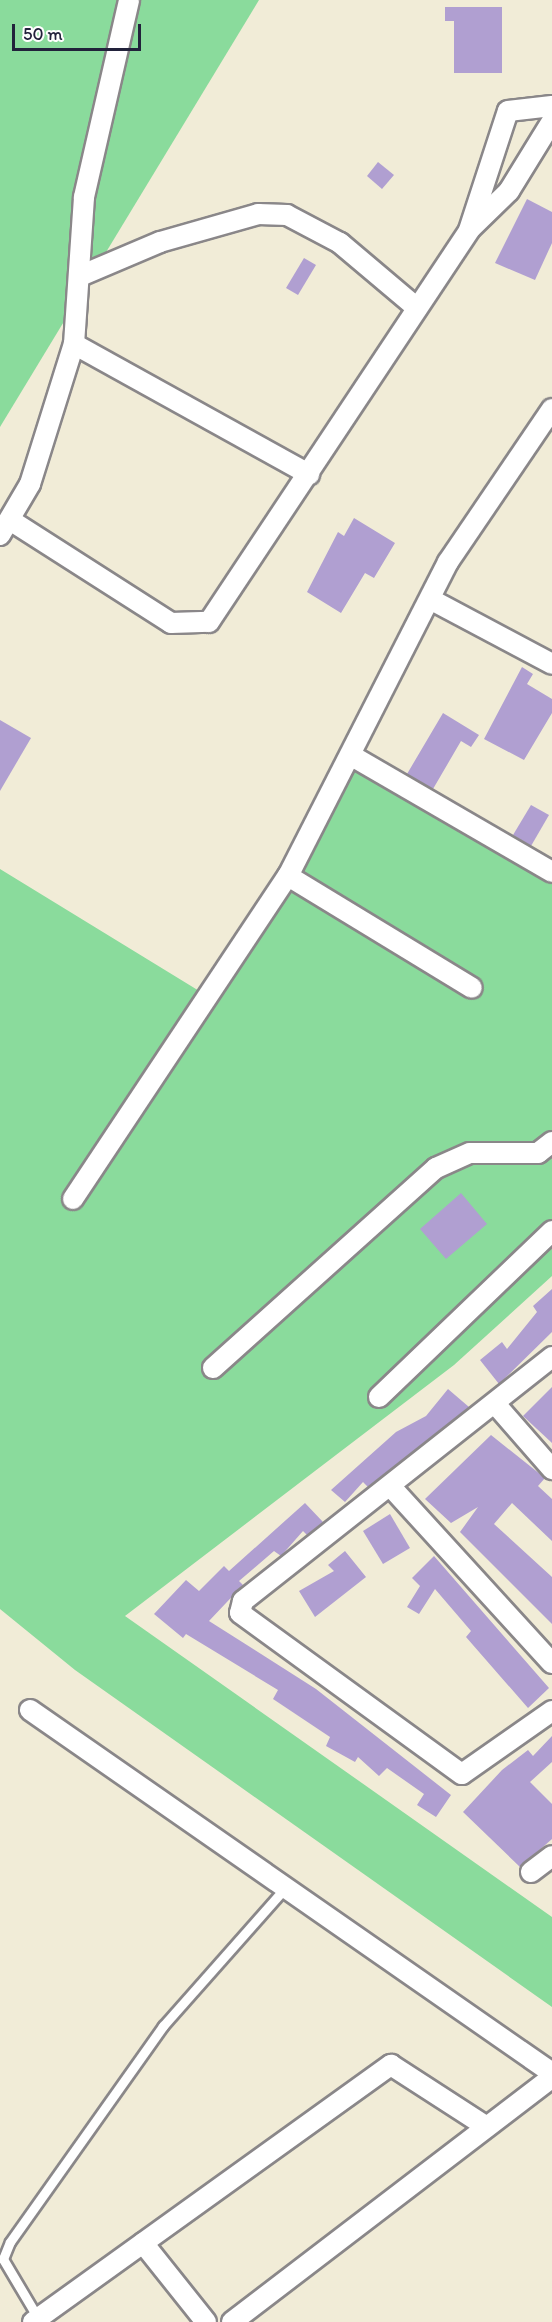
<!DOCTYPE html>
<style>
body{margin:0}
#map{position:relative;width:552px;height:2322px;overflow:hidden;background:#f1ecd7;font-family:Itim,sans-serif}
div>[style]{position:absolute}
.green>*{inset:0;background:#8adb9c}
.building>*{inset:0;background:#b09fd1}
.roads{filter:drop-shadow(2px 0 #8a8789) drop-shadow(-2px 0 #8a8789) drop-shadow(0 2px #8a8789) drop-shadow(0 -2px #8a8789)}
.service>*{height:9px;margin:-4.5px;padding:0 4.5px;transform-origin:4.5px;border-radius:4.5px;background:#fff}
.minor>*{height:20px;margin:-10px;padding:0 10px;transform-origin:10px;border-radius:10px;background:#fff}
span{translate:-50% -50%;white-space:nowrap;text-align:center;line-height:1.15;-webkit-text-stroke:6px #fff;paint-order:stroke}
.scale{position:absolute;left:12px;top:24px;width:129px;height:27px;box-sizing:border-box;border:3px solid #22223b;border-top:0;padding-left:8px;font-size:18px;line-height:21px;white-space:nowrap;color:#22223b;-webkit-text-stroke:4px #fff;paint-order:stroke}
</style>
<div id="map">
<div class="green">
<i style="clip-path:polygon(0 0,259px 0,0 427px)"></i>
<i style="clip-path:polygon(353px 758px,552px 880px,552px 1276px,454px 1365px,125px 1616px,552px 1917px,552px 2007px,75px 1670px,0 1609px,0 869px,209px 997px)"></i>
</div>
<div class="building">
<i style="clip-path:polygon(445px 7px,502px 7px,502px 73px,454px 73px,454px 21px,445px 21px)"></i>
<i style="clip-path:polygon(378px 162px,394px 175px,382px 189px,367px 176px)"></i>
<i style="clip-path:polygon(527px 199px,552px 212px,552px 243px,535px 280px,495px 263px)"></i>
<i style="clip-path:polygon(304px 258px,316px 265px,298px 295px,286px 288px)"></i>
<i style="clip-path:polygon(354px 518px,395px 543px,374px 578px,365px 573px,341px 613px,307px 592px,338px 532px,344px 536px)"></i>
<i style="clip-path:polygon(522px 667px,533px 674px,527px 684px,552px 699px,552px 713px,524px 760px,484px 739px)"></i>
<i style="clip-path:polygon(443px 713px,479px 735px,471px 747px,461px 741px,433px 789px,407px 774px)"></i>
<i style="clip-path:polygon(0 720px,31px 738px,0 791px)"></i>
<i style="clip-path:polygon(531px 805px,549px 815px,531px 846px,513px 835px)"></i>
<i style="clip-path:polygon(461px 1193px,487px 1224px,446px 1259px,420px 1229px)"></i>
<i style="clip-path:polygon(552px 1289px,552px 1332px,499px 1384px,480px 1360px,502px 1342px,507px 1349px,537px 1312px,533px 1306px)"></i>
<i style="clip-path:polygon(552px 1387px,552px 1443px,523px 1416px)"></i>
<i style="clip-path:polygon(448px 1389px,469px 1407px,368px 1487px,363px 1482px,345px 1502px,331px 1490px,396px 1432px,426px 1416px)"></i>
<i style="clip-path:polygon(491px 1435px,545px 1478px,538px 1486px,552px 1499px,552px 1541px,512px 1503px,494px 1524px,552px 1577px,552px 1624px,460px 1532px,478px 1507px,451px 1523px,425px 1499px)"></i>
<i style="clip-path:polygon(305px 1503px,323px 1522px,307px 1535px,303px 1531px,281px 1556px,274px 1551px,239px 1581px,243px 1585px,209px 1621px,316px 1689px,451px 1795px,436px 1817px,417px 1805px,424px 1794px,387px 1768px,379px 1776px,358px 1757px,355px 1762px,326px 1746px,330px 1737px,273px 1699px,278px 1690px,186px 1634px,183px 1638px,154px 1614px,186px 1580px,199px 1591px,224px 1566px,229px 1571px)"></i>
<i style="clip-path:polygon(390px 1514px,410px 1548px,383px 1564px,363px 1531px)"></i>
<i style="clip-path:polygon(345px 1551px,366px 1577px,315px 1617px,299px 1591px,334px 1571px,328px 1565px)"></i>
<i style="clip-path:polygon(434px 1556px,549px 1688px,528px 1708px,466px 1637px,471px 1631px,435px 1589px,419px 1614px,407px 1607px,420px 1586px,412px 1578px)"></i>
<i style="clip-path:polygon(552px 1736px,552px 1762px,530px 1782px,552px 1804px,552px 1839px,520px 1867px,463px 1812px,502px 1770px,528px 1750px,533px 1756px)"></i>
</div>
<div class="roads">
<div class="service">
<i style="left:38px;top:2318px;width:69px;rotate:-120.7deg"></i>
<i style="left:3px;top:2259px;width:18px;rotate:-68deg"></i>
<i style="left:10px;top:2242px;width:265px;rotate:-54.7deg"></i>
<i style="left:163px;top:2026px;width:183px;rotate:-48.5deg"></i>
</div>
<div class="minor">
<i style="left:471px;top:228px;width:53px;rotate:-44.2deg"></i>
<i style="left:509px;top:191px;width:82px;rotate:-58.4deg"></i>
<i style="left:80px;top:276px;width:87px;rotate:-23deg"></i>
<i style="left:160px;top:242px;width:102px;rotate:-15.9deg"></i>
<i style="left:258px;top:214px;width:29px;rotate:2deg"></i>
<i style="left:287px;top:215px;width:60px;rotate:27.8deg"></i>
<i style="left:340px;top:243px;width:101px;rotate:40.2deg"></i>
<i style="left:74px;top:344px;width:269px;rotate:29deg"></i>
<i style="left:10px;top:520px;width:191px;rotate:32.6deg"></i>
<i style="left:171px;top:623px;width:38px;rotate:-2deg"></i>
<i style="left:209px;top:622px;width:470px;rotate:-56.4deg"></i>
<i style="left:469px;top:230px;width:125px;rotate:-71.9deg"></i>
<i style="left:508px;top:111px;width:44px;rotate:-6.5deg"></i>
<i style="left:0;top:535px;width:59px;rotate:-59.5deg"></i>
<i style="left:30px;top:484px;width:147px;rotate:-72.6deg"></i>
<i style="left:74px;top:344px;width:147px;rotate:-86.1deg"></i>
<i style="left:84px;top:197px;width:202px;rotate:-77.1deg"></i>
<i style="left:430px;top:599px;width:138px;rotate:28deg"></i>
<i style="left:352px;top:756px;width:231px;rotate:30.1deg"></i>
<i style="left:288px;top:876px;width:215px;rotate:31.3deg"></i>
<i style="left:73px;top:1199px;width:388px;rotate:-56.4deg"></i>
<i style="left:288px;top:876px;width:352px;rotate:-63deg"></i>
<i style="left:448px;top:562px;width:185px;rotate:-55.8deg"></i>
<i style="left:552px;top:1357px;width:394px;rotate:141.7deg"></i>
<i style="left:243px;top:1601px;width:12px;rotate:104deg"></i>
<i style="left:240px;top:1613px;width:274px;rotate:36deg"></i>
<i style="left:462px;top:1774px;width:110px;rotate:-35deg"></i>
<i style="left:213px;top:1368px;width:300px;rotate:-41.9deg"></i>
<i style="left:436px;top:1168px;width:37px;rotate:-24deg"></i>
<i style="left:470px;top:1153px;width:68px"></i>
<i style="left:538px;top:1153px;width:18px;rotate:-38deg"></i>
<i style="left:379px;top:1397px;width:240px;rotate:-43.8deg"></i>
<i style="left:497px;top:1406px;width:84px;rotate:48.9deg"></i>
<i style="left:392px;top:1488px;width:237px;rotate:47.6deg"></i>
<i style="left:30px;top:1710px;width:636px;rotate:34.81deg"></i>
<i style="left:531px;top:1872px;width:26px;rotate:-37deg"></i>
<i style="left:143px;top:2243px;width:101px;rotate:51.4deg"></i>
<i style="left:33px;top:2322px;width:441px;rotate:-35.7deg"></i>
<i style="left:391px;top:2065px;width:114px;rotate:32.9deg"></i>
<i style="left:232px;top:2322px;width:403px;rotate:-37.4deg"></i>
</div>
</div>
<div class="scale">50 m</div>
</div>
